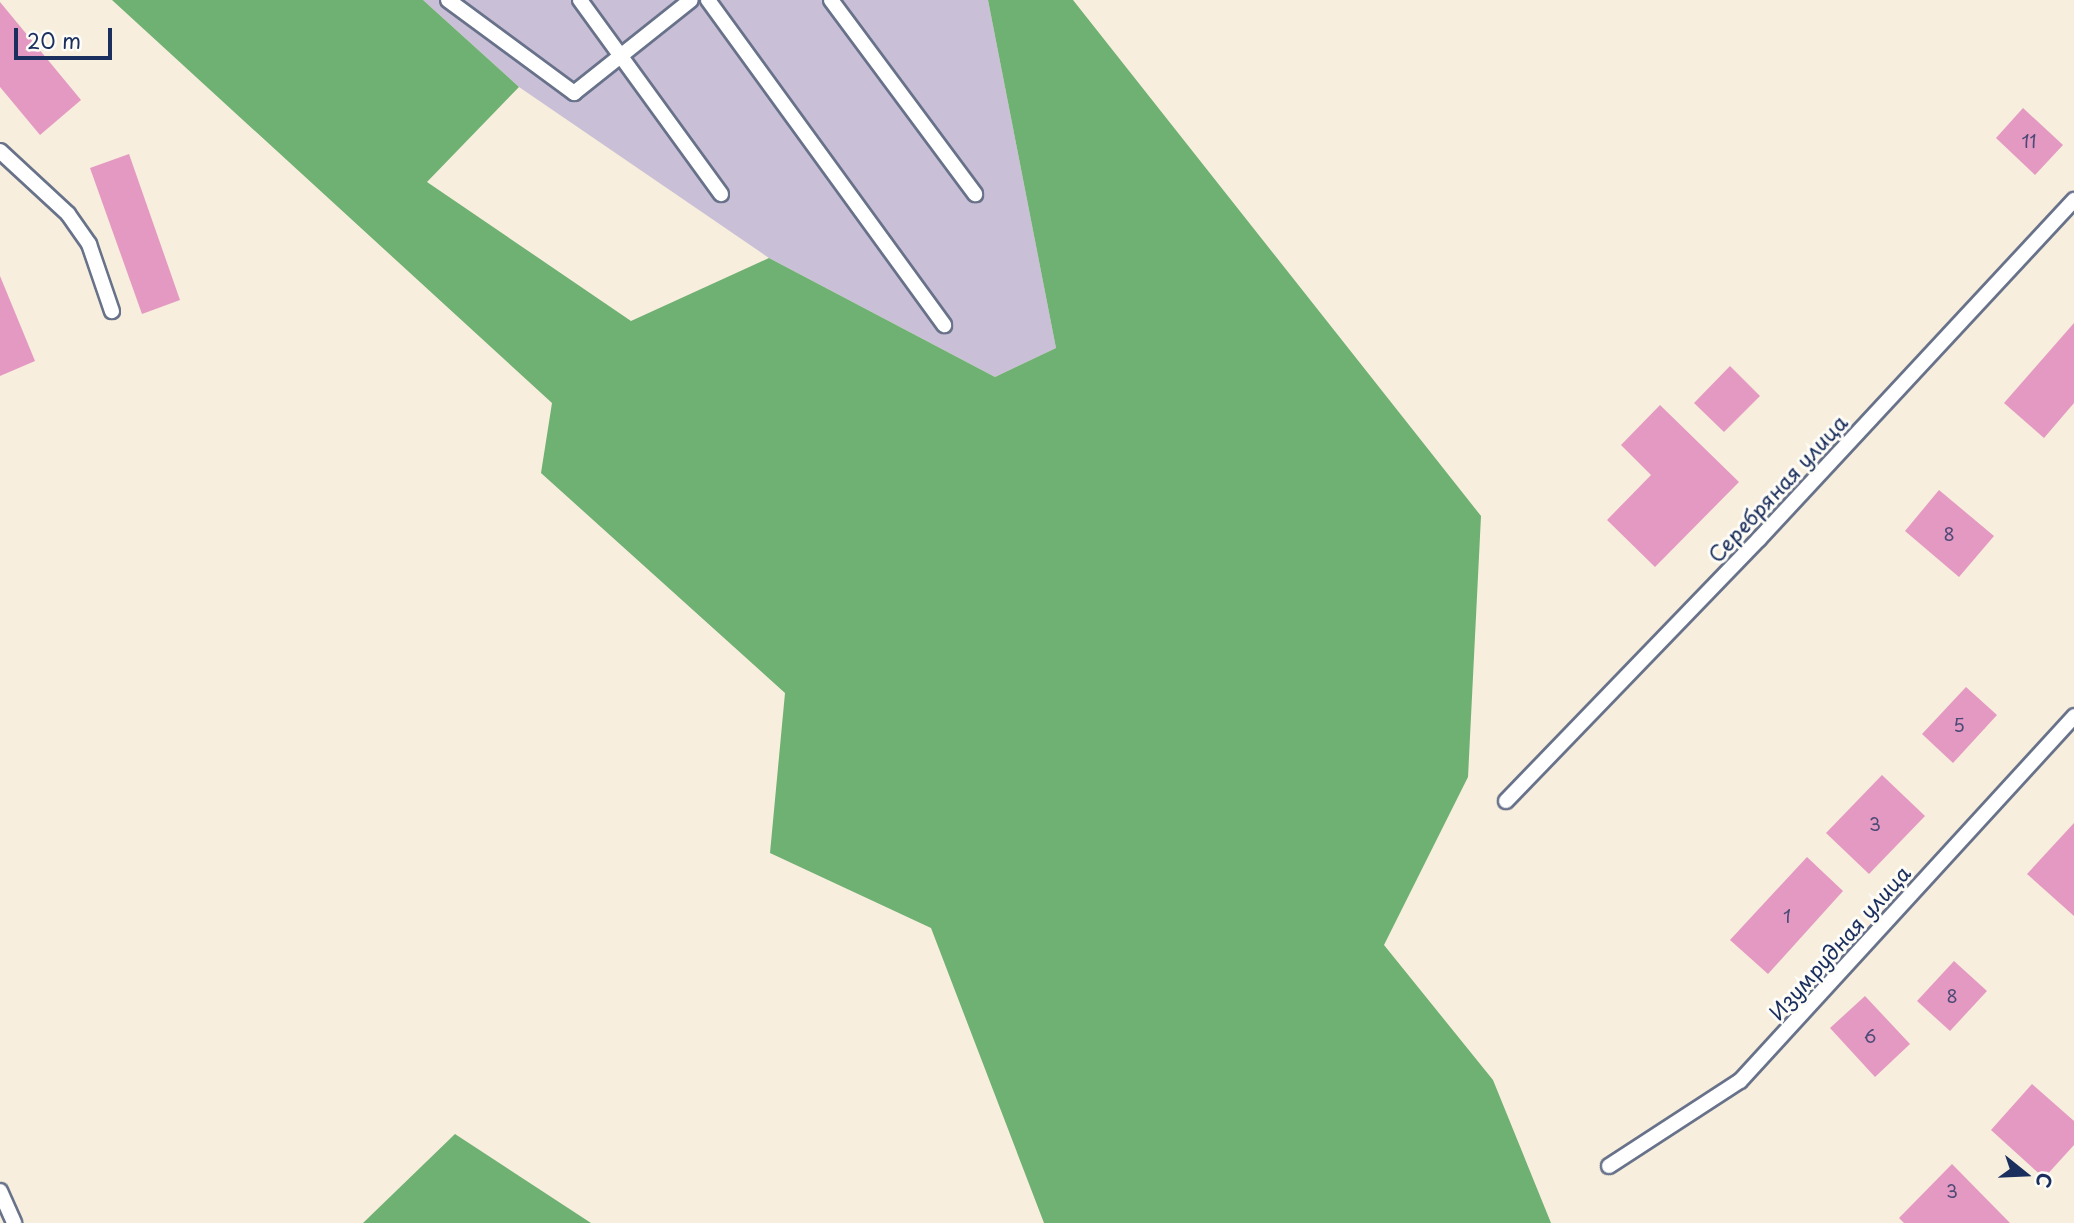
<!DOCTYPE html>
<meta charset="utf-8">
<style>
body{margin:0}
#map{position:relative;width:2074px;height:1223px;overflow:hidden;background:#f7eedd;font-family:"Playpen Sans",sans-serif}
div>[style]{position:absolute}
.industrial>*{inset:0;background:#c9bfd7}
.forest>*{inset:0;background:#6fb073}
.building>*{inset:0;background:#e499c2}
.roads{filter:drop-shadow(2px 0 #68728a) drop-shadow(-2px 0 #68728a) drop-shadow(0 2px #68728a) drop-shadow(0 -2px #68728a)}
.service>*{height:14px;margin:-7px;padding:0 7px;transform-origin:7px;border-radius:7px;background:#fff}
span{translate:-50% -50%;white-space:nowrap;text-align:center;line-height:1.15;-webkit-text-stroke:6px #fdfcf7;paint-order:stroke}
.number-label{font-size:18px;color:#4d4a77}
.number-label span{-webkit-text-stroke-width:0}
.street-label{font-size:21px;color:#1b2f5e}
.north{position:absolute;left:1990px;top:1139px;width:70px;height:70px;-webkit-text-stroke:5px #fdfcf7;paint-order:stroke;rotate:108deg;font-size:19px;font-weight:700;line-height:28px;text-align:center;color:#1b2f5e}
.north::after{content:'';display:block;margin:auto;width:24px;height:32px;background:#1b2f5e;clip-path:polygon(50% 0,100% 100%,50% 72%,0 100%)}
.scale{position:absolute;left:14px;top:28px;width:98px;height:32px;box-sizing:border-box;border:4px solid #1b2f5e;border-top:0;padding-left:9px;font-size:21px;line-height:24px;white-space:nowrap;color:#1b2f5e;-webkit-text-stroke:5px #fdfcf7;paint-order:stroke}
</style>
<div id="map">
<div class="industrial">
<i style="clip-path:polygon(423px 0,988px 0,1056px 348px,995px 377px,769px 258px,519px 87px)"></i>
</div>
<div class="forest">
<i style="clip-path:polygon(112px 0,423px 0,519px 87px,427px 182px,631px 321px,769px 258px,995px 377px,1056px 348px,988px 0,1073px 0,1481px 516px,1468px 777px,1384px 945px,1493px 1080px,1551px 1223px,1044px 1223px,931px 928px,770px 853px,785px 693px,541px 473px,552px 403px)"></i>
<i style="clip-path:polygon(455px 1134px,591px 1223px,363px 1223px)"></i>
</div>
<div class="building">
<i style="clip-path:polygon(0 2px,81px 100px,40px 135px,0 87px)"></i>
<i style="clip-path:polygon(2023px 108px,2063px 145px,2035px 175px,1996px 138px)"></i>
<i style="clip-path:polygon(129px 154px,180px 300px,142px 314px,90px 168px)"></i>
<i style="clip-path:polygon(0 276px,35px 361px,0 376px)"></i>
<i style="clip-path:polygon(2074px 323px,2074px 403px,2044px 438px,2004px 403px)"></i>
<i style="clip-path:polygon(1730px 366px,1760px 396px,1724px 432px,1694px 403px)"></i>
<i style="clip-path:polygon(1660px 405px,1739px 482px,1655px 567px,1607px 520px,1651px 475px,1621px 445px)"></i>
<i style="clip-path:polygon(1939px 490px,1994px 536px,1959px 577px,1905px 531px)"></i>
<i style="clip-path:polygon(1966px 687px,1997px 715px,1953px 763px,1922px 734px)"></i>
<i style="clip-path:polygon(1882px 775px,1925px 816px,1869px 874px,1826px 833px)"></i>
<i style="clip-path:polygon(2074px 823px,2074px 916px,2027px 874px)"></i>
<i style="clip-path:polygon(1807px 857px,1843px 891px,1768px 974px,1730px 940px)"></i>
<i style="clip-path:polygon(1954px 961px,1987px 991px,1950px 1031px,1917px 1001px)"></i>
<i style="clip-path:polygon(1865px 996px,1910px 1044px,1875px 1077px,1830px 1028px)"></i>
<i style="clip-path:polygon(2032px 1084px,2074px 1121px,2074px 1145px,2044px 1178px,1991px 1130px)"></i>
<i style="clip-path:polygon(1952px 1164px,2010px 1223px,1904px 1223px,1899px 1218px)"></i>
</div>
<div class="roads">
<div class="service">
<i style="left:448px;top:0;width:157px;rotate:36.4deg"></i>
<i style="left:574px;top:93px;width:149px;rotate:-38.5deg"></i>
<i style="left:580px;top:0;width:240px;rotate:54deg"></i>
<i style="left:708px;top:0;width:402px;rotate:54deg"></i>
<i style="left:831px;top:0;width:242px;rotate:53.4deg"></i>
<i style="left:0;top:151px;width:93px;rotate:42.8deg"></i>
<i style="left:68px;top:214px;width:37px;rotate:55deg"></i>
<i style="left:89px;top:244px;width:71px;rotate:71.1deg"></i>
<i style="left:1506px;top:801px;width:364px;rotate:-46deg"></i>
<i style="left:1759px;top:539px;width:463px;rotate:-47.1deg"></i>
<i style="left:1609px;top:1166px;width:156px;rotate:-33deg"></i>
<i style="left:1740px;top:1081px;width:495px;rotate:-47.5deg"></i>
<i style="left:0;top:1191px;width:35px;rotate:66deg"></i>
</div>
</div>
<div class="number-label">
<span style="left:2029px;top:141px">11</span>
<span style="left:1949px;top:534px">8</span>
<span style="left:1959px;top:725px">5</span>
<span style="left:1875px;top:824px">3</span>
<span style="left:1787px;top:916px">1</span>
<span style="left:1952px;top:996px">8</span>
<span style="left:1870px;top:1036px">6</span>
<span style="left:1952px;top:1191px">3</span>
</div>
<div class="street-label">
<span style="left:1777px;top:488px;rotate:-47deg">Серебряная улица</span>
<span style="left:1839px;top:942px;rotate:-48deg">Изумрудная улица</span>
</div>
<div class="north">С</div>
<div class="scale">20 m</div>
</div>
